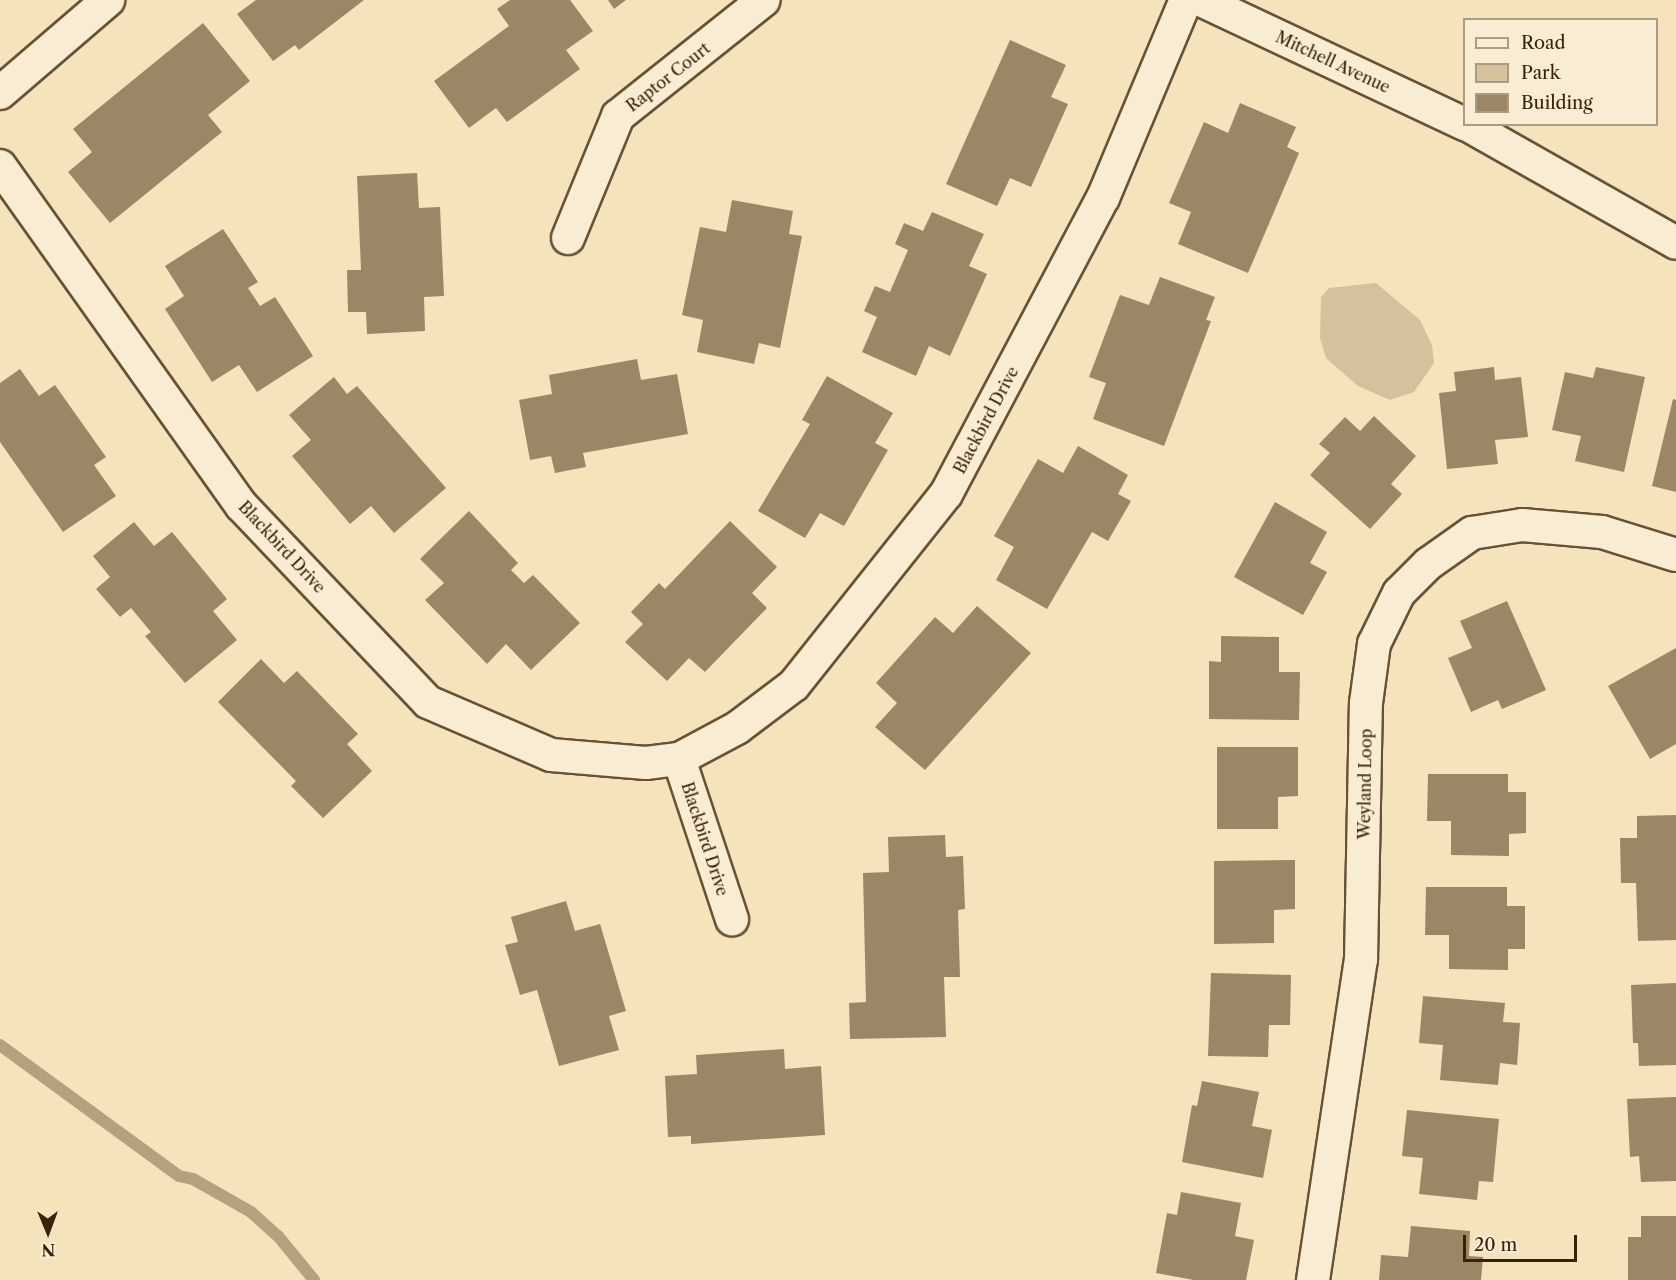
<!DOCTYPE html>
<style>
body{margin:0}
#map{position:relative;width:1676px;height:1280px;overflow:hidden;background:#f5e3bb;font-family:"Libre Caslon Text",serif}
div>[style]{position:absolute}
.green>*{inset:0;background:#d5c29d}
.stream>*{height:12px;margin:-6px;padding:0 6px;transform-origin:6px;border-radius:6px;background:#b5a17f}
.building>*{inset:0;background:#9b8666}
.roads{filter:drop-shadow(2px 0 #685236) drop-shadow(-2px 0 #685236) drop-shadow(0 2px #685236) drop-shadow(0 -2px #685236)}
.minor>*{height:32px;margin:-16px;padding:0 16px;transform-origin:16px;border-radius:16px;background:#f8edd3}
span{translate:-50% -50%;white-space:nowrap;text-align:center;line-height:1.15;-webkit-text-stroke:4.5px #f8edd3;paint-order:stroke}
.street-label{font-size:16px;color:#39210a}
.legend{position:absolute;left:1463px;top:18px;width:195px;height:108px;box-sizing:border-box;background:#f8edd3;border:2px solid #ac9b83;margin:0;padding:8px 10px;list-style:none;font-size:18px;color:#39210a}
.legend li{display:flex;align-items:center;gap:12px;height:30px}
.legend b{width:30px;border:2px solid #ac9b83}
.north{position:absolute;left:18px;top:1202px;width:60px;height:60px;-webkit-text-stroke:4px #f8edd3;paint-order:stroke;rotate:179deg;font-size:16px;font-weight:700;line-height:24px;text-align:center;color:#39210a}
.north::after{content:'';display:block;margin:auto;width:21px;height:27px;background:#39210a;clip-path:polygon(50% 0,100% 100%,50% 72%,0 100%)}
.scale{position:absolute;left:1463px;top:1235px;width:114px;height:27px;box-sizing:border-box;border:3px solid #39210a;border-top:0;padding-left:8px;font-size:18px;line-height:21px;white-space:nowrap;color:#39210a;-webkit-text-stroke:4px #f8edd3;paint-order:stroke}
</style>
<div id="map">
<div class="green">
<i style="clip-path:polygon(1376px 283px,1420px 320px,1432px 345px,1434px 363px,1414px 392px,1390px 400px,1358px 386px,1326px 358px,1320px 338px,1321px 297px,1329px 288px)"></i>
</div>
<div class="stream">
<i style="left:0;top:1045px;width:222px;rotate:36.2deg"></i>
<i style="left:179px;top:1176px;width:14px;rotate:12deg"></i>
<i style="left:193px;top:1179px;width:67px;rotate:29.6deg"></i>
<i style="left:251px;top:1212px;width:36px;rotate:42deg"></i>
<i style="left:278px;top:1236px;width:57px;rotate:50.7deg"></i>
</div>
<div class="building">
<i style="clip-path:polygon(256px 0,364px 0,299px 50px,295px 45px,273px 61px,237px 14px)"></i>
<i style="clip-path:polygon(510px 0,570px 0,593px 31px,566px 50px,580px 69px,507px 122px,496px 108px,469px 128px,434px 81px,509px 26px,497px 9px)"></i>
<i style="clip-path:polygon(608px 0,626px 0,614px 9px)"></i>
<i style="clip-path:polygon(203px 23px,250px 81px,208px 115px,222px 132px,110px 223px,68px 172px,92px 152px,73px 129px)"></i>
<i style="clip-path:polygon(1010px 40px,1066px 65px,1051px 97px,1068px 104px,1031px 187px,1010px 178px,997px 206px,946px 184px)"></i>
<i style="clip-path:polygon(1240px 103px,1296px 127px,1287px 147px,1299px 153px,1248px 273px,1178px 244px,1191px 212px,1169px 203px,1204px 122px,1228px 133px)"></i>
<i style="clip-path:polygon(417px 173px,419px 208px,440px 207px,444px 296px,424px 297px,425px 331px,367px 334px,366px 312px,348px 312px,347px 270px,361px 270px,357px 176px)"></i>
<i style="clip-path:polygon(732px 200px,793px 211px,789px 234px,802px 236px,780px 348px,759px 343px,754px 364px,697px 352px,703px 320px,682px 315px,700px 227px,726px 232px)"></i>
<i style="clip-path:polygon(932px 212px,984px 234px,969px 266px,987px 274px,950px 356px,929px 346px,916px 376px,862px 352px,877px 317px,864px 311px,875px 286px,890px 292px,908px 250px,895px 244px,904px 223px,923px 231px)"></i>
<i style="clip-path:polygon(223px 229px,258px 282px,248px 288px,260px 306px,275px 297px,313px 356px,257px 392px,239px 365px,212px 382px,165px 309px,184px 296px,165px 266px)"></i>
<i style="clip-path:polygon(1160px 277px,1215px 297px,1206px 320px,1211px 321px,1164px 446px,1093px 419px,1106px 383px,1089px 377px,1120px 295px,1149px 305px)"></i>
<i style="clip-path:polygon(637px 359px,641px 380px,677px 374px,688px 434px,583px 453px,586px 467px,555px 473px,551px 456px,530px 460px,519px 400px,552px 394px,549px 375px)"></i>
<i style="clip-path:polygon(1494px 367px,1495px 380px,1521px 377px,1528px 437px,1495px 440px,1498px 464px,1447px 469px,1439px 393px,1456px 391px,1454px 372px)"></i>
<i style="clip-path:polygon(1596px 367px,1645px 377px,1624px 472px,1575px 461px,1581px 436px,1552px 430px,1565px 372px,1593px 378px)"></i>
<i style="clip-path:polygon(20px 369px,39px 396px,55px 385px,106px 457px,94px 465px,116px 496px,63px 532px,0 442px,0 383px)"></i>
<i style="clip-path:polygon(827px 376px,893px 413px,875px 443px,888px 450px,844px 526px,820px 513px,805px 538px,758px 511px,810px 424px,802px 420px)"></i>
<i style="clip-path:polygon(334px 377px,347px 394px,357px 386px,446px 488px,394px 533px,371px 506px,350px 524px,292px 456px,311px 440px,289px 415px)"></i>
<i style="clip-path:polygon(1673px 399px,1676px 400px,1676px 492px,1652px 486px)"></i>
<i style="clip-path:polygon(1374px 416px,1416px 456px,1391px 484px,1402px 494px,1370px 529px,1310px 475px,1330px 453px,1319px 444px,1345px 417px,1360px 431px)"></i>
<i style="clip-path:polygon(1078px 446px,1128px 475px,1118px 494px,1131px 501px,1108px 541px,1092px 532px,1047px 609px,996px 580px,1014px 547px,994px 536px,1038px 459px,1063px 473px)"></i>
<i style="clip-path:polygon(1275px 502px,1327px 532px,1310px 563px,1327px 572px,1303px 615px,1234px 577px)"></i>
<i style="clip-path:polygon(469px 511px,518px 563px,511px 570px,524px 583px,533px 575px,580px 623px,531px 670px,506px 644px,487px 664px,425px 600px,444px 583px,420px 559px)"></i>
<i style="clip-path:polygon(730px 521px,777px 567px,752px 593px,767px 608px,705px 672px,689px 658px,667px 681px,625px 642px,643px 624px,631px 612px,659px 583px,665px 589px)"></i>
<i style="clip-path:polygon(134px 522px,154px 546px,172px 532px,227px 599px,213px 611px,237px 640px,185px 683px,145px 636px,151px 632px,131px 608px,120px 617px,96px 589px,110px 577px,93px 556px)"></i>
<i style="clip-path:polygon(1507px 601px,1546px 690px,1502px 709px,1498px 700px,1471px 712px,1448px 658px,1472px 648px,1460px 621px)"></i>
<i style="clip-path:polygon(977px 606px,1031px 653px,925px 770px,875px 727px,897px 703px,876px 683px,935px 617px,953px 633px)"></i>
<i style="clip-path:polygon(1221px 636px,1279px 637px,1279px 672px,1300px 672px,1299px 720px,1209px 719px,1209px 661px,1221px 662px)"></i>
<i style="clip-path:polygon(1676px 648px,1676px 744px,1650px 759px,1608px 686px)"></i>
<i style="clip-path:polygon(261px 659px,284px 683px,297px 671px,358px 734px,347px 744px,372px 771px,323px 818px,291px 786px,296px 781px,218px 702px)"></i>
<i style="clip-path:polygon(1217px 747px,1298px 747px,1298px 796px,1278px 797px,1278px 829px,1217px 829px)"></i>
<i style="clip-path:polygon(1428px 774px,1508px 774px,1508px 792px,1526px 792px,1526px 833px,1509px 834px,1509px 856px,1451px 855px,1451px 821px,1427px 821px)"></i>
<i style="clip-path:polygon(1676px 815px,1676px 940px,1638px 941px,1636px 883px,1621px 883px,1620px 838px,1637px 838px,1637px 816px)"></i>
<i style="clip-path:polygon(945px 835px,946px 857px,963px 856px,965px 909px,958px 910px,960px 977px,944px 977px,946px 1037px,850px 1039px,849px 1003px,866px 1002px,863px 873px,889px 872px,888px 837px)"></i>
<i style="clip-path:polygon(1295px 860px,1295px 909px,1274px 910px,1274px 943px,1214px 944px,1214px 861px)"></i>
<i style="clip-path:polygon(1426px 887px,1507px 887px,1507px 906px,1525px 906px,1525px 949px,1508px 949px,1508px 970px,1449px 969px,1449px 935px,1425px 935px)"></i>
<i style="clip-path:polygon(566px 901px,575px 931px,600px 924px,626px 1011px,609px 1016px,619px 1050px,559px 1066px,537px 990px,520px 995px,505px 945px,518px 942px,511px 917px)"></i>
<i style="clip-path:polygon(1211px 973px,1291px 975px,1290px 1025px,1269px 1025px,1268px 1057px,1208px 1056px)"></i>
<i style="clip-path:polygon(1676px 983px,1676px 1065px,1639px 1066px,1638px 1043px,1633px 1043px,1631px 985px)"></i>
<i style="clip-path:polygon(1423px 996px,1505px 1003px,1503px 1022px,1520px 1023px,1517px 1065px,1500px 1063px,1498px 1085px,1440px 1080px,1443px 1045px,1419px 1043px)"></i>
<i style="clip-path:polygon(784px 1049px,785px 1069px,821px 1066px,825px 1135px,691px 1144px,691px 1136px,668px 1137px,665px 1076px,697px 1074px,696px 1055px)"></i>
<i style="clip-path:polygon(1202px 1081px,1259px 1092px,1252px 1126px,1272px 1130px,1263px 1178px,1182px 1162px,1192px 1105px,1197px 1106px)"></i>
<i style="clip-path:polygon(1676px 1097px,1676px 1181px,1641px 1182px,1639px 1156px,1630px 1157px,1627px 1099px)"></i>
<i style="clip-path:polygon(1407px 1110px,1499px 1119px,1493px 1182px,1479px 1181px,1477px 1200px,1419px 1194px,1423px 1158px,1402px 1156px)"></i>
<i style="clip-path:polygon(1181px 1192px,1241px 1203px,1235px 1236px,1254px 1240px,1246px 1280px,1194px 1280px,1156px 1273px,1167px 1213px,1177px 1215px)"></i>
<i style="clip-path:polygon(1641px 1216px,1676px 1216px,1676px 1280px,1628px 1280px,1628px 1237px,1641px 1237px)"></i>
<i style="clip-path:polygon(1411px 1226px,1470px 1231px,1469px 1256px,1483px 1257px,1481px 1280px,1379px 1280px,1381px 1255px,1408px 1257px)"></i>
</div>
<div class="roads">
<div class="minor">
<i style="left:1201px;top:0;width:291px;rotate:25.2deg"></i>
<i style="left:0;top:93px;width:143px;rotate:-40.7deg"></i>
<i style="left:1466px;top:124px;width:241px;rotate:29.5deg"></i>
<i style="left:0;top:166px;width:417px;rotate:54.6deg"></i>
<i style="left:242px;top:506px;width:270px;rotate:46.5deg"></i>
<i style="left:428px;top:702px;width:134px;rotate:23.3deg"></i>
<i style="left:551px;top:755px;width:95px;rotate:4.8deg"></i>
<i style="left:646px;top:763px;width:33px;rotate:-7deg"></i>
<i style="left:679px;top:759px;width:66px;rotate:-28.1deg"></i>
<i style="left:737px;top:728px;width:71px;rotate:-37deg"></i>
<i style="left:794px;top:685px;width:244px;rotate:-51.5deg"></i>
<i style="left:946px;top:494px;width:335px;rotate:-62.1deg"></i>
<i style="left:1103px;top:198px;width:215px;rotate:-67.3deg"></i>
<i style="left:568px;top:238px;width:132px;rotate:-67.7deg"></i>
<i style="left:618px;top:116px;width:186px;rotate:-38.5deg"></i>
<i style="left:679px;top:759px;width:169px;rotate:71.7deg"></i>
<i style="left:1313px;top:1280px;width:324px;rotate:-81.5deg"></i>
<i style="left:1361px;top:960px;width:257px;rotate:-88.9deg"></i>
<i style="left:1366px;top:703px;width:60px;rotate:-82.3deg"></i>
<i style="left:1374px;top:644px;width:57px;rotate:-63.9deg"></i>
<i style="left:1399px;top:593px;width:41px;rotate:-45deg"></i>
<i style="left:1428px;top:564px;width:54px;rotate:-35.2deg"></i>
<i style="left:1472px;top:533px;width:51px;rotate:-9.1deg"></i>
<i style="left:1522px;top:525px;width:80px;rotate:5deg"></i>
<i style="left:1602px;top:532px;width:77px;rotate:17.3deg"></i>
</div>
</div>
<div class="street-label">
<span style="left:1333px;top:62px;rotate:25deg">Mitchell Avenue</span>
<span style="left:668px;top:77px;rotate:-38deg">Raptor Court</span>
<span style="left:986px;top:420px;rotate:-62deg">Blackbird Drive</span>
<span style="left:282px;top:547px;rotate:47deg">Blackbird Drive</span>
<span style="left:1365px;top:784px;rotate:-89deg">Weyland Loop</span>
<span style="left:705px;top:839px;rotate:72deg">Blackbird Drive</span>
</div>
<ul class="legend">
<li><b style="height:8px;background:#f8edd3"></b>Road</li>
<li><b style="height:16px;background:#d5c29d"></b>Park</li>
<li><b style="height:16px;background:#9b8666"></b>Building</li>
</ul>
<div class="north">N</div>
<div class="scale">20 m</div>
</div>
